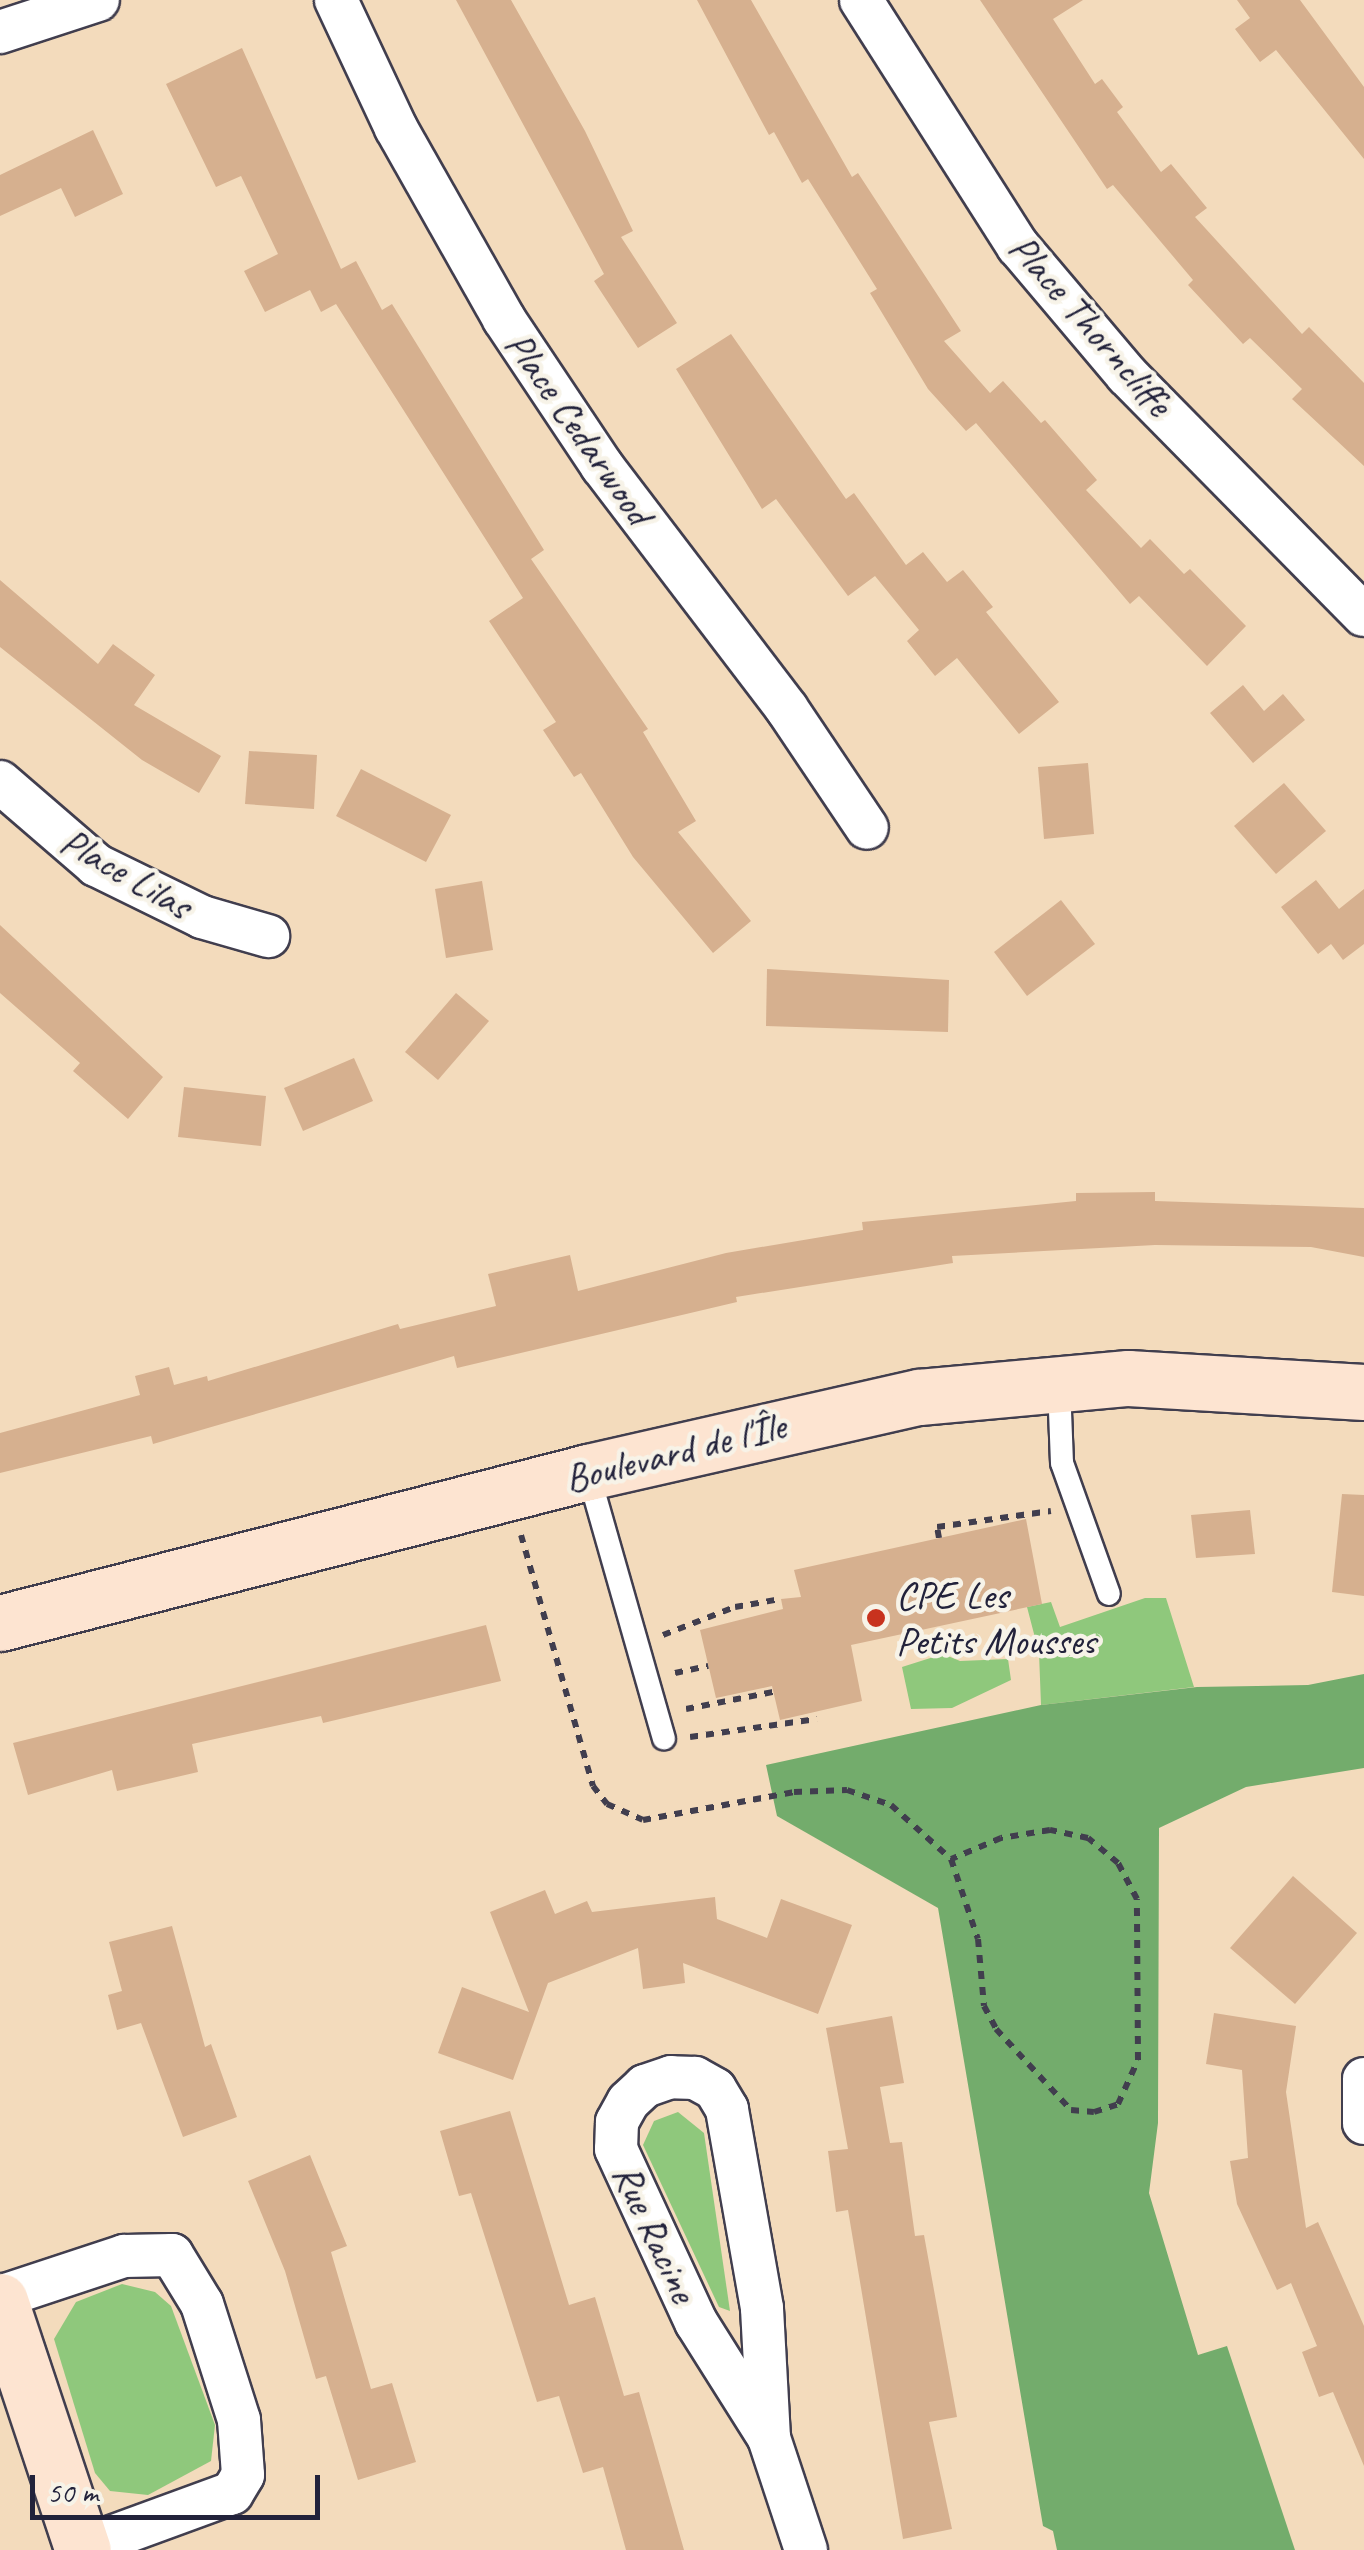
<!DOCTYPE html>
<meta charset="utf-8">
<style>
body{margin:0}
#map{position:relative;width:1364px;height:2550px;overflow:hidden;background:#f3dbbc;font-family:Caveat,sans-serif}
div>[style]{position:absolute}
.green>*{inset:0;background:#8fc87c}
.forest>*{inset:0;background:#73ac6c}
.building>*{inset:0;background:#d6b08f}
.path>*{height:6px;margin-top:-3px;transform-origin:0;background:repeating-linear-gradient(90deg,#413e4e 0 8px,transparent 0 16px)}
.roads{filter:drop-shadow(2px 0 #413e4e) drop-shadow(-2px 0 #413e4e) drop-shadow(0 2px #413e4e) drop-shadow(0 -2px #413e4e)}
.lane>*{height:22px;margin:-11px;padding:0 11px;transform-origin:11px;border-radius:11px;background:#fff}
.street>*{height:42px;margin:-21px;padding:0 21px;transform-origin:21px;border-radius:21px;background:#fff}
.secondary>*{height:55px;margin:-27.5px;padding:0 27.5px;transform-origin:27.5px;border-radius:27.5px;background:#fde4d1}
.dots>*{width:28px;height:28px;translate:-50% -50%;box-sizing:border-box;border:5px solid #f7f3e8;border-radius:50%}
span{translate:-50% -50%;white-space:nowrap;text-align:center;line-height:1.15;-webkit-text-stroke:9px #f7f3e8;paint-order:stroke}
.street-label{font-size:40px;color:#22223b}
.poi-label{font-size:40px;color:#22223b}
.left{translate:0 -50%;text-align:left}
.scale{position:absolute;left:30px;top:2475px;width:290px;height:45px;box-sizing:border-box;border:5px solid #22223b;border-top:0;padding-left:12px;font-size:30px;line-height:35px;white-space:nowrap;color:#22223b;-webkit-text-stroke:8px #f7f3e8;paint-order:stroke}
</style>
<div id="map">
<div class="green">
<i style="clip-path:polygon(1145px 1598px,1166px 1598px,1194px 1687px,1041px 1705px,1039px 1653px,1027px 1607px,1051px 1602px,1060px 1627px)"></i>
<i style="clip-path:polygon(943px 1654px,960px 1661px,1008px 1659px,1011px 1680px,952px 1708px,911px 1709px,902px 1667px)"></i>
<i style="clip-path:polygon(678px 2112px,704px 2133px,730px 2311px,719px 2307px,643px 2145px,654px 2121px)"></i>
<i style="clip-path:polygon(122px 2284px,155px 2292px,171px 2306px,215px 2425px,211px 2461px,148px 2495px,110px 2491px,95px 2473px,54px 2339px,76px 2302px)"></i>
</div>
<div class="forest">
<i style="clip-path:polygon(1364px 1674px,1364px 1768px,1246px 1787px,1159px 1828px,1158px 2123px,1149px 2193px,1198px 2355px,1227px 2346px,1295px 2550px,1057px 2550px,1053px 2531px,1043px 2526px,938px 1908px,777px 1816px,766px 1765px,1041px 1705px,1197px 1687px,1308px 1685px)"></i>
</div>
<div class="building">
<i style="clip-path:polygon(456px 0,511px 0,585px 131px,633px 231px,621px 237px,677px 323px,638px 348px,594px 281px,604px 274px)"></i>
<i style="clip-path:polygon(697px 0,751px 0,852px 177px,858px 173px,961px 331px,944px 341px,990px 393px,1003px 381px,1041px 423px,1045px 420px,1097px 480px,1086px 490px,1141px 548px,1150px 539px,1184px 574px,1190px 569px,1246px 626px,1207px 666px,1139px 596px,1130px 604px,976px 423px,966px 431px,928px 389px,870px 293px,877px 289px,808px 179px,802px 183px,774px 132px,769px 135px)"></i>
<i style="clip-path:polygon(980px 0,1083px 0,1053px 19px,1095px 84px,1102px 79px,1123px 107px,1117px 112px,1161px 172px,1171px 164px,1207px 208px,1195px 217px,1302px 334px,1309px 327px,1364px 383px,1364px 466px,1292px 399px,1302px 389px,1250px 338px,1243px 344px,1188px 285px,1193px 280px,1113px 185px,1107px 189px)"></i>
<i style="clip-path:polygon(1237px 0,1300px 0,1364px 87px,1364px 159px,1276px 50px,1260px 62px,1235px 29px,1250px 18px)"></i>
<i style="clip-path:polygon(242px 48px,341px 269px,356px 261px,382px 310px,392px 304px,544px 550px,531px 559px,648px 729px,643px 732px,696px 821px,678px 832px,751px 921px,713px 953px,633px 857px,581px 773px,574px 777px,543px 730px,556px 722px,489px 621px,523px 598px,336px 304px,321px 312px,310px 290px,265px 312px,244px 271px,278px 254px,241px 176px,216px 187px,166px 84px)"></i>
<i style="clip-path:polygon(93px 130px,123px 194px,75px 217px,61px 188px,0 216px,0 175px)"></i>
<i style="clip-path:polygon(731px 334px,846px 499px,854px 493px,906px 565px,923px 552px,947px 582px,963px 570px,993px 607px,986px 612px,1059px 702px,1019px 734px,957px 658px,935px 676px,907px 641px,919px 630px,875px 576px,848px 596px,776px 499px,762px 509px,676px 369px)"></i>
<i style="clip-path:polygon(0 580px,98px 664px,113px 644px,155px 675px,134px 705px,221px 756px,199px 793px,142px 760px,0 647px)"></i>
<i style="clip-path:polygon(1243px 685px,1264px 711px,1283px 694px,1305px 720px,1253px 763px,1210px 713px)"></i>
<i style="clip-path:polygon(249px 751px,317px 755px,314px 809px,245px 804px)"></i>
<i style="clip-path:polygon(1088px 763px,1094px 834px,1044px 839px,1038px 767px)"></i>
<i style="clip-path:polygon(361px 769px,451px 815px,426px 862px,336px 816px)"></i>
<i style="clip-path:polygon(1284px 783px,1326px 831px,1276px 874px,1234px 826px)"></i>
<i style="clip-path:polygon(1316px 880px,1339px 909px,1364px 889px,1364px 944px,1343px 960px,1331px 944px,1318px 954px,1281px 907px)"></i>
<i style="clip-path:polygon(482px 881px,493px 950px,446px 958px,435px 889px)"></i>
<i style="clip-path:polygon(1061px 900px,1095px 944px,1027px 996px,994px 952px)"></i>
<i style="clip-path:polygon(0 925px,163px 1077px,128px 1119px,73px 1071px,80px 1063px,0 993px)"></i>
<i style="clip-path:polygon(767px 969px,949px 980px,948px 1032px,766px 1026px)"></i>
<i style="clip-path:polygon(456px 993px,489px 1021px,438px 1080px,405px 1052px)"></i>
<i style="clip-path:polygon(354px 1058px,373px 1101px,303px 1131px,284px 1088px)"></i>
<i style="clip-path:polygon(184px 1087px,266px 1096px,261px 1146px,178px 1137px)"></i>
<i style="clip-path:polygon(1155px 1192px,1155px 1201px,1364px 1208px,1364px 1257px,1311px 1247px,1155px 1245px,952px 1256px,953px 1263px,736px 1297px,737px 1302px,457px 1368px,454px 1356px,153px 1444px,151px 1436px,0 1473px,0 1433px,140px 1395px,135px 1376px,169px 1367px,174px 1385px,207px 1376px,208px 1381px,398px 1324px,400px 1329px,496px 1306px,488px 1274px,570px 1255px,578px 1291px,726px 1253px,863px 1230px,862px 1222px,1076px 1201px,1076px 1193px)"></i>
<i style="clip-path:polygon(1342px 1494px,1364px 1495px,1364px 1596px,1332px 1592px)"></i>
<i style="clip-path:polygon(1250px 1510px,1255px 1554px,1196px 1558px,1191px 1515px)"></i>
<i style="clip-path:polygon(1026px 1519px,1042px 1604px,851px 1645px,862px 1701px,780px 1720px,772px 1686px,716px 1698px,700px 1630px,783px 1609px,781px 1599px,801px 1597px,794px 1570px)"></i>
<i style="clip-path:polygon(486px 1625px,501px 1681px,323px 1723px,321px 1716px,192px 1744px,198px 1772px,117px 1791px,112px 1770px,28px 1795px,13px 1743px)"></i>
<i style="clip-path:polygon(1293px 1876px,1357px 1933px,1295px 2004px,1230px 1948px)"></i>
<i style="clip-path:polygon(545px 1890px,555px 1914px,587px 1901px,592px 1912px,715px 1897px,717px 1919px,767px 1938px,781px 1899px,852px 1925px,818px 2014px,683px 1963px,685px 1983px,643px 1989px,638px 1948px,548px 1983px,513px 2080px,438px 2053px,462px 1987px,529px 2012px,490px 1912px)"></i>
<i style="clip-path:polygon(172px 1926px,205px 2047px,211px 2044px,237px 2117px,183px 2137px,141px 2023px,117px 2030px,108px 1995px,122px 1991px,109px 1942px)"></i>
<i style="clip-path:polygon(1214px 2013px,1296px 2026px,1286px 2092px,1306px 2228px,1318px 2222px,1364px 2326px,1364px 2466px,1333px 2392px,1319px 2397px,1302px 2352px,1317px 2346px,1291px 2283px,1277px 2290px,1237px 2204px,1230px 2161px,1248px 2158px,1242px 2070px,1206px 2064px)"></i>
<i style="clip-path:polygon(892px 2016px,904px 2083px,880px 2087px,890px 2143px,902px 2142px,915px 2236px,924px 2235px,957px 2417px,929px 2422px,952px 2529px,903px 2539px,848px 2210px,836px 2212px,828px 2151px,848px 2149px,826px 2028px)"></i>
<i style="clip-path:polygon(510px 2111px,569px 2305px,595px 2297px,624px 2396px,639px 2392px,684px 2550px,626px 2550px,603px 2467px,583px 2473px,559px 2396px,537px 2402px,471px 2193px,459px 2196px,440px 2131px)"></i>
<i style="clip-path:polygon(310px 2155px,347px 2246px,331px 2252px,371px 2389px,392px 2383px,416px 2462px,358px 2480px,326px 2376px,316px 2379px,285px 2271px,248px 2181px)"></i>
</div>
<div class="path">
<i style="left:521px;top:1535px;width:261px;rotate:74deg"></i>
<i style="left:593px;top:1786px;width:23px;rotate:52deg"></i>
<i style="left:607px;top:1804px;width:39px;rotate:24deg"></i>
<i style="left:643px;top:1820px;width:154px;rotate:-10.5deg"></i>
<i style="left:794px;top:1792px;width:53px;rotate:-2.2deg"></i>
<i style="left:847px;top:1790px;width:46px;rotate:18.8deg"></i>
<i style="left:891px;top:1805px;width:81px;rotate:42deg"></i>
<i style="left:951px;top:1859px;width:84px;rotate:71.4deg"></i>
<i style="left:978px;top:1939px;width:67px;rotate:84.9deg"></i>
<i style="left:984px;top:2006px;width:26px;rotate:62deg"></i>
<i style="left:996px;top:2029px;width:110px;rotate:47.2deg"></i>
<i style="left:1071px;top:2110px;width:23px;rotate:5deg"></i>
<i style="left:1094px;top:2112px;width:25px;rotate:-18deg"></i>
<i style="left:1118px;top:2104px;width:48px;rotate:-65.6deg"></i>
<i style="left:1138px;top:2060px;width:161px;rotate:-90.4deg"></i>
<i style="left:1137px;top:1899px;width:41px;rotate:-117.8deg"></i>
<i style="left:1118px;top:1863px;width:39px;rotate:-140deg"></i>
<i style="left:1088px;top:1838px;width:39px;rotate:-168deg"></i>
<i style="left:1050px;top:1830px;width:50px;rotate:170.7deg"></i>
<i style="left:1001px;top:1838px;width:54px;rotate:157.2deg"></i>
<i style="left:939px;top:1538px;width:11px;rotate:-100deg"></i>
<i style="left:937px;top:1527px;width:115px;rotate:-8deg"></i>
<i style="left:663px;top:1635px;width:77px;rotate:-21.3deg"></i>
<i style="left:735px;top:1607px;width:47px;rotate:-9.9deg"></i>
<i style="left:675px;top:1673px;width:34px;rotate:-12deg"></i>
<i style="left:686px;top:1709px;width:89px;rotate:-11.1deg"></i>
<i style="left:690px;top:1737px;width:128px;rotate:-8.1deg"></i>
</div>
<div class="roads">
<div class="lane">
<i style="left:1059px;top:1385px;width:78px;rotate:87.8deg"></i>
<i style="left:1062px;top:1463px;width:139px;rotate:70.3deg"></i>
<i style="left:588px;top:1472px;width:277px;rotate:74.1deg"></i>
</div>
<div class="street">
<i style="left:336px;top:0;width:141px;rotate:64.9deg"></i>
<i style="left:396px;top:128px;width:219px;rotate:60.5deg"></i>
<i style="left:504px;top:319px;width:177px;rotate:56.3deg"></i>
<i style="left:602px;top:466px;width:305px;rotate:52.7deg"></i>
<i style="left:787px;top:709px;width:143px;rotate:56.1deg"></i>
<i style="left:861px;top:0;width:292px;rotate:57.5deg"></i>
<i style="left:1018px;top:246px;width:169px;rotate:49.8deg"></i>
<i style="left:1127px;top:375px;width:337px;rotate:45.4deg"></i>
<i style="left:0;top:32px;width:103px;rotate:-18.1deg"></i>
<i style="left:0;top:782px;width:127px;rotate:40.8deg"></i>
<i style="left:96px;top:865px;width:118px;rotate:26.1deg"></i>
<i style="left:202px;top:917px;width:69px;rotate:16.1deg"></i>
<i style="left:1364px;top:2079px;width:44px;rotate:90deg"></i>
<i style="left:0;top:2297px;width:131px;rotate:-18.3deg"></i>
<i style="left:124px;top:2256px;width:48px;rotate:-1.2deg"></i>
<i style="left:172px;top:2255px;width:57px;rotate:58.5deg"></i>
<i style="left:202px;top:2304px;width:122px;rotate:72.3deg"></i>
<i style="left:239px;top:2420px;width:55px;rotate:85.8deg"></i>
<i style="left:243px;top:2475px;width:21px;rotate:121deg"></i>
<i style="left:232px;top:2493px;width:166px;rotate:159.9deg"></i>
<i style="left:769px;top:2438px;width:130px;rotate:-93.1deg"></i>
<i style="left:762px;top:2308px;width:202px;rotate:-100deg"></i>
<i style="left:727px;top:2109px;width:23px;rotate:-121deg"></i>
<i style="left:715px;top:2089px;width:23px;rotate:-151deg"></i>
<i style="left:695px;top:2078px;width:24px;rotate:-178deg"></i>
<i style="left:671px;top:2077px;width:28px;rotate:161deg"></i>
<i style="left:645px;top:2086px;width:23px;rotate:137deg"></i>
<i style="left:628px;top:2102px;width:23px;rotate:119deg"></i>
<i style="left:617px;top:2122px;width:27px;rotate:92deg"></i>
<i style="left:616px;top:2149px;width:191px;rotate:65.2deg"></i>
<i style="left:696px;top:2322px;width:137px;rotate:57.8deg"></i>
<i style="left:769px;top:2438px;width:118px;rotate:71.7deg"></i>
</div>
<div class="secondary">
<i style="left:0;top:1623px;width:607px;rotate:-14.4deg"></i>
<i style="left:588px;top:1472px;width:339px;rotate:-12.8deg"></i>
<i style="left:919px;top:1397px;width:210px;rotate:-5.2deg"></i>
<i style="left:1128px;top:1378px;width:236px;rotate:3.4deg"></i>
<i style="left:0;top:2301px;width:262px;rotate:71.6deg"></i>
</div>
</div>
<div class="dots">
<i style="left:876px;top:1618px;background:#c8321e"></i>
</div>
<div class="street-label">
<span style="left:1091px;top:325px;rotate:49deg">Place Thorncliffe</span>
<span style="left:579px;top:428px;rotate:55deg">Place Cedarwood</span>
<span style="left:126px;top:873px;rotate:30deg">Place Lilas</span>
<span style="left:675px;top:1452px;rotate:-14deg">Boulevard de l'Île</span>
<span style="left:655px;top:2233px;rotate:65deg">Rue Racine</span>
</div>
<div class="poi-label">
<span class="left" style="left:896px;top:1618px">CPE Les<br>Petits Mousses</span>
</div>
<div class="scale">50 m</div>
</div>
